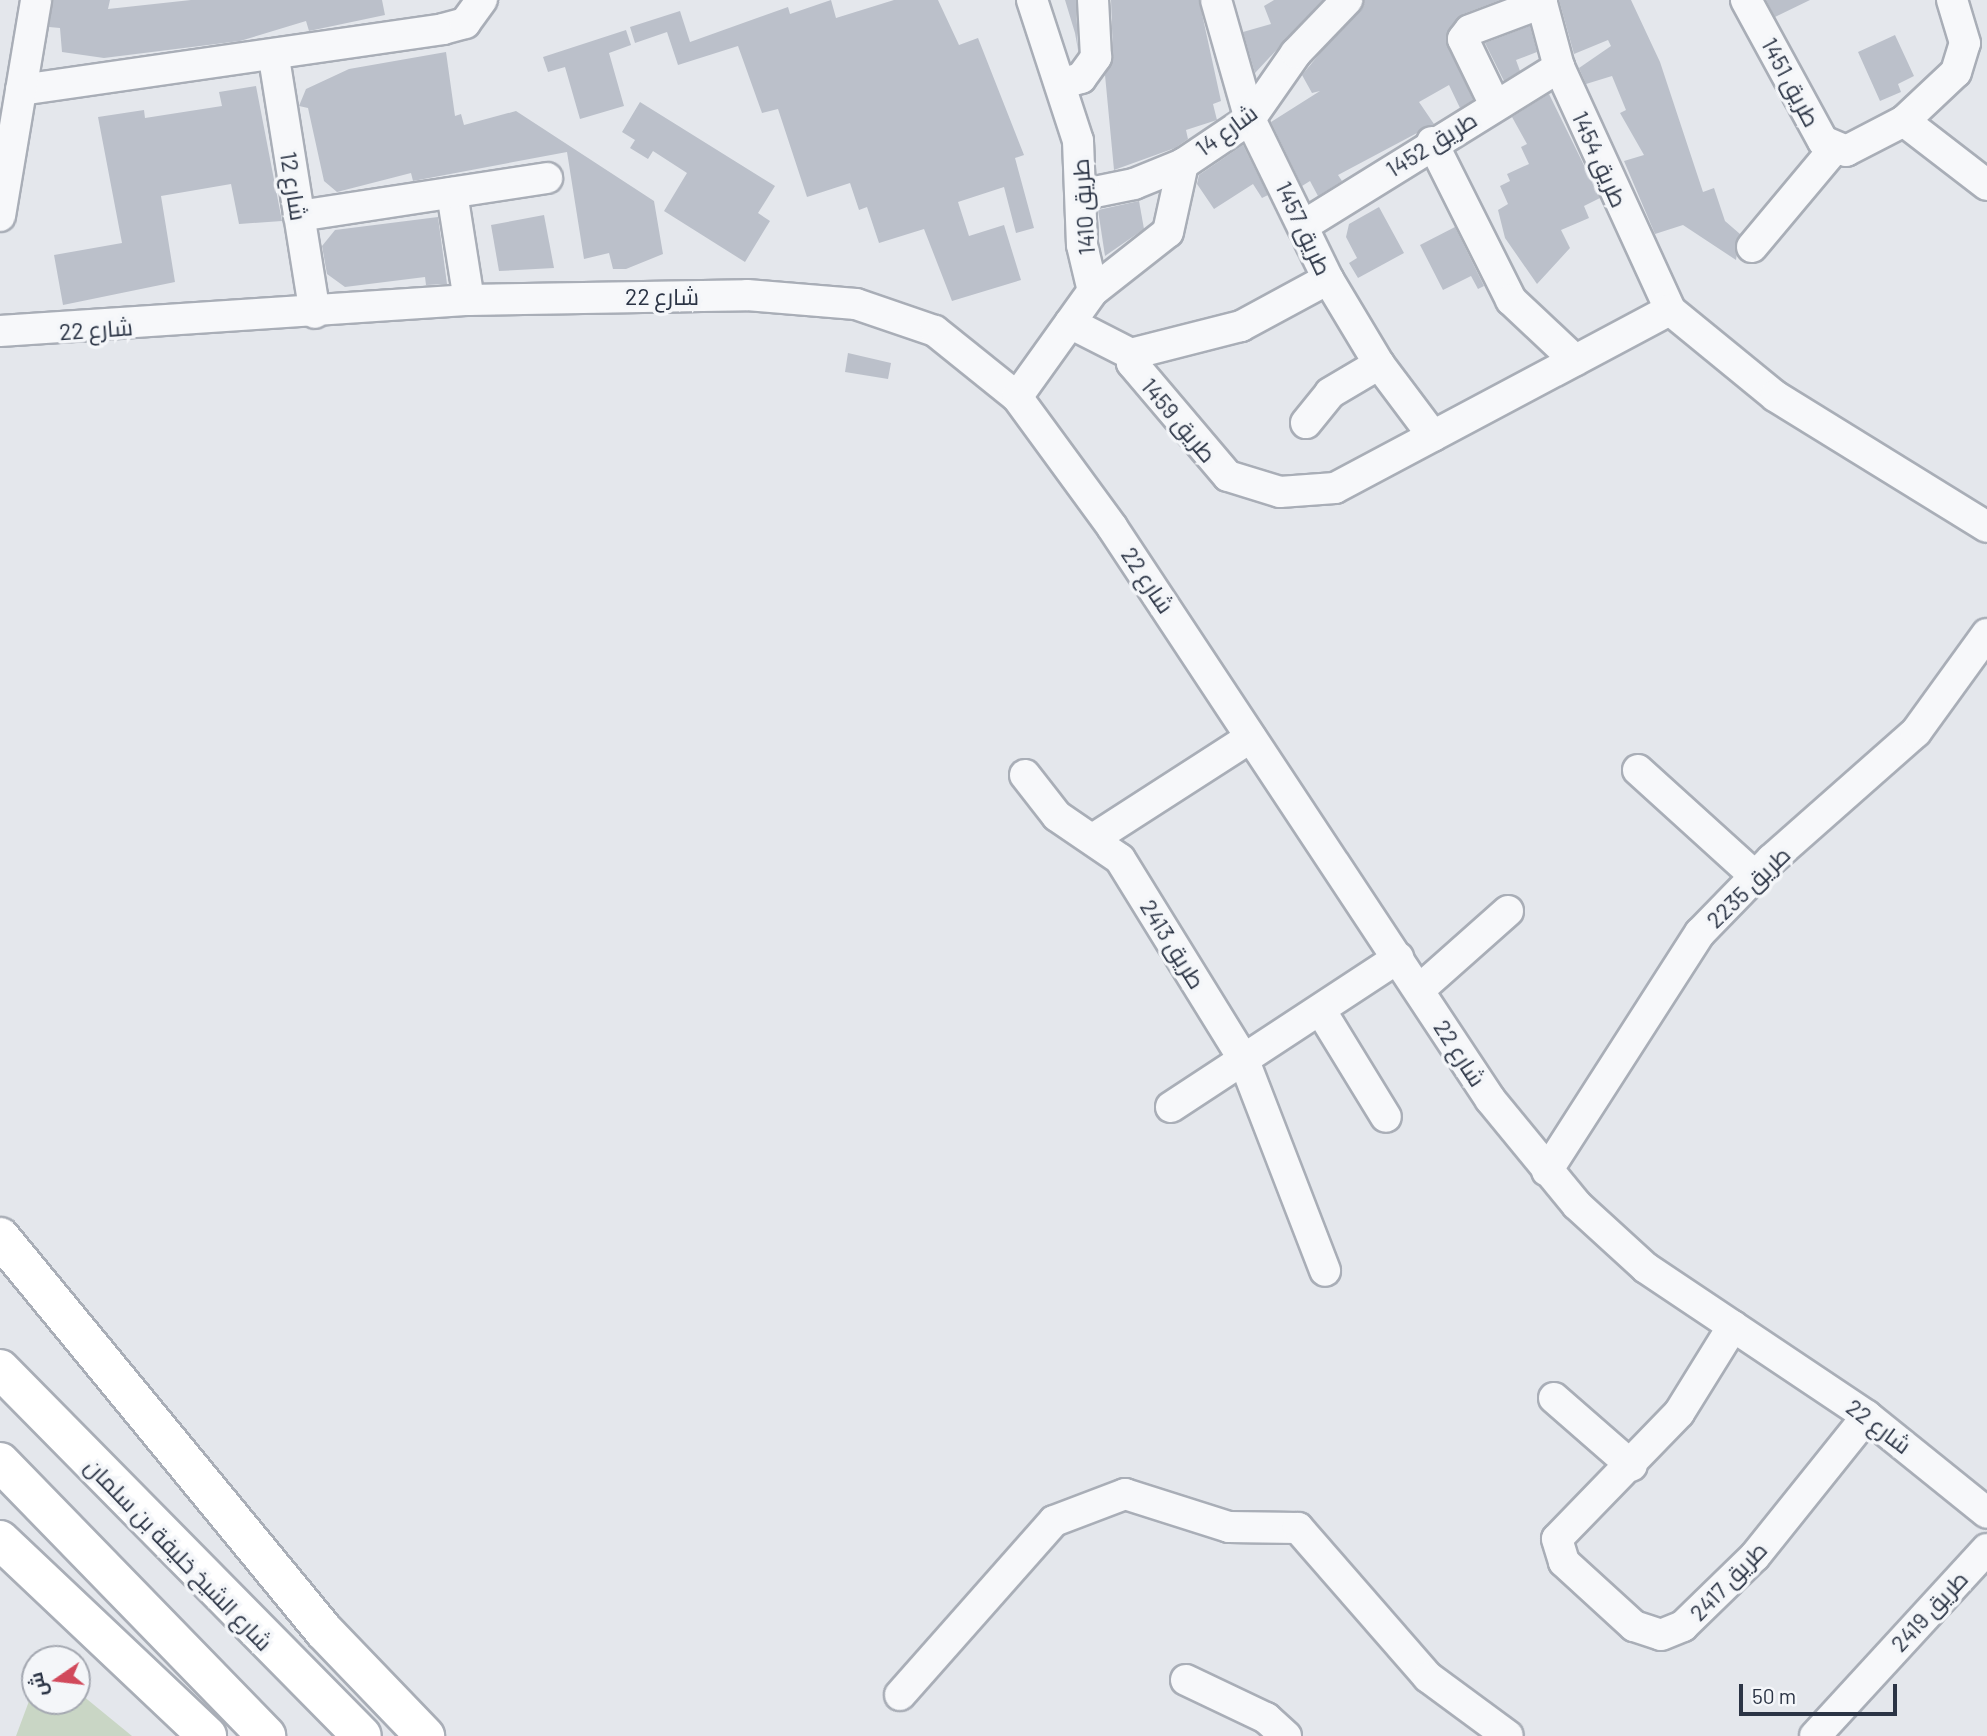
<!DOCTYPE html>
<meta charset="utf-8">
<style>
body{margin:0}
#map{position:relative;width:1987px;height:1736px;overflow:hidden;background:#e4e7ec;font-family:Barlow,Cairo,sans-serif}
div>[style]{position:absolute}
.green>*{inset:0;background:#c9d6c5}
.building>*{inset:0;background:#bbc0ca}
.roads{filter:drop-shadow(2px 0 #a9aeb7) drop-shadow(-2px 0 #a9aeb7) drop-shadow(0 2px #a9aeb7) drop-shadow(0 -2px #a9aeb7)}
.minor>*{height:30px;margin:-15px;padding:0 15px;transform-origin:15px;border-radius:15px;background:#f7f8fa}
.highway>*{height:38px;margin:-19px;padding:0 19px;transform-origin:19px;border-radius:19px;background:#fff}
span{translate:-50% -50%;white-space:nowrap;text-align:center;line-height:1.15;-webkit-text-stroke:7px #f4f6f9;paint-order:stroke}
.street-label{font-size:23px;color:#2b3445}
.north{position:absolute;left:21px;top:1645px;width:70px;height:70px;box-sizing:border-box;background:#f4f6f9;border:2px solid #a4a8b1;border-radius:50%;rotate:256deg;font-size:19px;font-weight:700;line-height:28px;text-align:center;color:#2b3445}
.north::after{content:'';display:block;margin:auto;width:24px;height:32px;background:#d1495b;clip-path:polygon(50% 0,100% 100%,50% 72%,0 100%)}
.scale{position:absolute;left:1739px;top:1684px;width:158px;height:32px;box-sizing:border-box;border:4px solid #2b3445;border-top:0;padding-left:9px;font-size:21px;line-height:24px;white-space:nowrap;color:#2b3445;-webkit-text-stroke:5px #f4f6f9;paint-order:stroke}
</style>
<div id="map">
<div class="green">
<i style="clip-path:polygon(35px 1685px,35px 1701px,77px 1701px,77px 1691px,132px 1736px,16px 1736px)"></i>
</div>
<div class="building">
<i style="clip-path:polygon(53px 0,110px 0,108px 9px,191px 0,382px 0,385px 15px,309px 31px,306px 21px,240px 41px,104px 58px,62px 52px,60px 28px,49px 27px)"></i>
<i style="clip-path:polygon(831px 0,836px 18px,894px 0,938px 0,959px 45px,978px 38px,1024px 155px,1015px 158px,1034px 228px,1016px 233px,1004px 187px,958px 202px,969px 236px,1004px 225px,1021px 280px,952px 301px,924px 229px,879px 243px,867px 207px,859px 210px,850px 183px,807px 197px,778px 109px,762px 113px,738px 46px,678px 65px,667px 32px,635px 43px,630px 27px,680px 11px,690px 42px,788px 7px,790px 14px)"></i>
<i style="clip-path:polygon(1065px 0,1076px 0,1078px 50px,1075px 33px)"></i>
<i style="clip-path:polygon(1111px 0,1199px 0,1221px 101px,1213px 104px,1217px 120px,1186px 130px,1188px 139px,1175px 148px,1114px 170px,1105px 75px,1113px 56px)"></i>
<i style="clip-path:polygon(1274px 0,1323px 0,1255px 73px,1243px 32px,1271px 24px,1264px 6px)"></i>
<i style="clip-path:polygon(1364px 0,1500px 0,1463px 14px,1446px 36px,1473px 100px,1460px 108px,1449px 85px,1419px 102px,1434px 124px,1338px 175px,1342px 181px,1318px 196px,1310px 181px,1302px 186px,1271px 122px,1320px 91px,1312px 93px,1302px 75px)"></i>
<i style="clip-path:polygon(1559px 0,1631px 0,1660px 62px,1703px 192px,1714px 188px,1725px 221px,1740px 234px,1736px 260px,1683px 225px,1655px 234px,1624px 161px,1644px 155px,1620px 113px,1626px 110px,1612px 76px,1586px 84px,1579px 68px,1611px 46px,1608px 40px,1574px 54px)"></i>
<i style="clip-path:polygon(1766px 0,1810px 0,1775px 17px)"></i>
<i style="clip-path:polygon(1530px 26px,1537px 52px,1516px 60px,1520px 71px,1504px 81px,1485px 43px)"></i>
<i style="clip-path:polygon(626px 30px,631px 45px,609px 53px,624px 106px,580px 119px,565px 67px,548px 72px,543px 57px)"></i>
<i style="clip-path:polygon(1895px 35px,1914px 76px,1898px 84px,1901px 92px,1880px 101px,1858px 52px)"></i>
<i style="clip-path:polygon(446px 52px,455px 116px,461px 114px,464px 125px,516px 111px,654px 201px,663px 254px,626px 269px,613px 269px,609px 253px,584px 259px,567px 152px,413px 181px,411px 173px,337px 192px,324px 181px,308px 108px,299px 106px,306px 89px,349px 69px)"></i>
<i style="clip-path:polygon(256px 86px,282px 221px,239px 224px,231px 184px,161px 196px,175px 282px,63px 305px,54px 255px,122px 243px,98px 117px,144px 110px,145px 118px,222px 106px,219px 92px)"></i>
<i style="clip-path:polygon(1549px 94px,1600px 198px,1584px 206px,1589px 218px,1561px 230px,1570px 248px,1537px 284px,1505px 238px,1498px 210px,1508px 204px,1500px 186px,1510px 181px,1507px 174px,1529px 164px,1521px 147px,1527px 144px,1512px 117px)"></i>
<i style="clip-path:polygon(640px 102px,775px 186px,758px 213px,770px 221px,745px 262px,664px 211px,687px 173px,653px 151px,648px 159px,630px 148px,635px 140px,622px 132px)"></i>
<i style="clip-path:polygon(1243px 145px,1268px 195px,1262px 198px,1253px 184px,1214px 209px,1197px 184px,1199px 175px)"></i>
<i style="clip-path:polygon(1139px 201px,1144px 229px,1105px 256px,1098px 210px)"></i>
<i style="clip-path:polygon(1379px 207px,1404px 253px,1358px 278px,1349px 263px,1357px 258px,1346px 237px,1349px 224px)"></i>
<i style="clip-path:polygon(544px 215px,554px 268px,499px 271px,491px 225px)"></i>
<i style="clip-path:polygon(438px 217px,447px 284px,426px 285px,425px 277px,345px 287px,327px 274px,322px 246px,335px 230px)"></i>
<i style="clip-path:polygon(1455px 227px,1484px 286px,1478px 289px,1471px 276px,1443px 290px,1420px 245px)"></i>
<i style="clip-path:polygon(848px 353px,891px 363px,888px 379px,845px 372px)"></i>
</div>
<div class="roads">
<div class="minor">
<i style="left:1032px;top:0;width:148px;rotate:71.9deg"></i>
<i style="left:1078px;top:141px;width:104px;rotate:87.8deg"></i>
<i style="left:1082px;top:245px;width:47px;rotate:76.6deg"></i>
<i style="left:1216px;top:0;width:124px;rotate:74.1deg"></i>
<i style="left:1250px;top:119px;width:178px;rotate:64deg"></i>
<i style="left:1328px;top:279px;width:99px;rotate:59deg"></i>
<i style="left:1379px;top:364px;width:90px;rotate:53.1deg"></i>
<i style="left:1541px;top:0;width:69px;rotate:75deg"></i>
<i style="left:1559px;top:67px;width:267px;rotate:65.4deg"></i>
<i style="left:1670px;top:310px;width:136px;rotate:39.3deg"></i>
<i style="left:1775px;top:396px;width:249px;rotate:31.7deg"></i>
<i style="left:1746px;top:0;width:161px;rotate:61.4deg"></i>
<i style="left:1823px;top:141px;width:25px;rotate:23deg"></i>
<i style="left:1846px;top:151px;width:65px;rotate:-27.3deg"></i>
<i style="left:1904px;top:121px;width:71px;rotate:-43.3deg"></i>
<i style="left:1956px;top:72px;width:30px;rotate:-73deg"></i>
<i style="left:1965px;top:43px;width:45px;rotate:-106.8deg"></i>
<i style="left:274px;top:58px;width:258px;rotate:80.9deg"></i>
<i style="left:1061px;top:84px;width:21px;rotate:-17deg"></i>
<i style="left:1081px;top:78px;width:26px;rotate:-54deg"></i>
<i style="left:1096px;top:57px;width:57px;rotate:-93deg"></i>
<i style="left:21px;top:90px;width:426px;rotate:-8.2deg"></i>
<i style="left:443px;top:29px;width:23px;rotate:-15deg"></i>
<i style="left:465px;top:23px;width:29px;rotate:-54deg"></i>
<i style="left:1495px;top:105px;width:73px;rotate:-115.9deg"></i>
<i style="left:1463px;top:39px;width:11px;rotate:-52deg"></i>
<i style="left:1470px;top:30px;width:77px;rotate:-20.6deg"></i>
<i style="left:1904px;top:121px;width:105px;rotate:37.6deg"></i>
<i style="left:1432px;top:142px;width:177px;rotate:63.4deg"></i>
<i style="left:1511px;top:300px;width:88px;rotate:43.2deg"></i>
<i style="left:452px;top:193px;width:108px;rotate:81deg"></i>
<i style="left:1085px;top:194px;width:50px;rotate:-11.5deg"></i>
<i style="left:1134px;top:184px;width:53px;rotate:-22.2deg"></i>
<i style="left:0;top:216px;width:219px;rotate:-80.5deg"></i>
<i style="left:299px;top:216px;width:251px;rotate:-8.7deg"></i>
<i style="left:1306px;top:224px;width:298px;rotate:-31.8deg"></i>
<i style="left:1752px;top:247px;width:128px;rotate:-50.1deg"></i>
<i style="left:1328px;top:279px;width:99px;rotate:151.6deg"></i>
<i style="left:1241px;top:326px;width:114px;rotate:165.7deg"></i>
<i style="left:1131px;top:354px;width:9px;rotate:84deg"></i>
<i style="left:1132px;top:363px;width:148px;rotate:49.7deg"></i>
<i style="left:1228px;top:476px;width:54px;rotate:17.1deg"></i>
<i style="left:1280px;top:492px;width:55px;rotate:-4.2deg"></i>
<i style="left:1335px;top:488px;width:379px;rotate:-28deg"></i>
<i style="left:1070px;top:323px;width:68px;rotate:26.9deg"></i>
<i style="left:0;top:331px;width:470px;rotate:-3.8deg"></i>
<i style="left:469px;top:300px;width:278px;rotate:-1deg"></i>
<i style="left:747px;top:295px;width:109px;rotate:4.7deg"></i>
<i style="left:856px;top:304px;width:83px;rotate:18.9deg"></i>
<i style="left:935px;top:331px;width:105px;rotate:38.8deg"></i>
<i style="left:1017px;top:397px;width:161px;rotate:53.8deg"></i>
<i style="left:1112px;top:527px;width:686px;rotate:56.54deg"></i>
<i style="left:1490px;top:1099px;width:137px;rotate:50.6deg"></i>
<i style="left:1577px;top:1205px;width:93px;rotate:42.4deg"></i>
<i style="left:1646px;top:1268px;width:266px;rotate:33.8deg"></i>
<i style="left:1867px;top:1416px;width:154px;rotate:38.9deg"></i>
<i style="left:1017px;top:397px;width:130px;rotate:-54.4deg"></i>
<i style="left:1093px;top:291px;width:95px;rotate:-38.2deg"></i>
<i style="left:1168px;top:232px;width:70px;rotate:-77.6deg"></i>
<i style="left:1183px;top:164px;width:81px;rotate:-33.9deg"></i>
<i style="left:1250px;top:119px;width:80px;rotate:-55.1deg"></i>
<i style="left:1296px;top:53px;width:74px;rotate:-46.1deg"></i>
<i style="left:1306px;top:423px;width:38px;rotate:-51deg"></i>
<i style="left:1330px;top:393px;width:57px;rotate:-30.6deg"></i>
<i style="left:1638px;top:770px;width:158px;rotate:42.2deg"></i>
<i style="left:1025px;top:775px;width:52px;rotate:52deg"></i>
<i style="left:1057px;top:816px;width:76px;rotate:34.3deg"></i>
<i style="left:1120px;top:859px;width:234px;rotate:58.3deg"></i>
<i style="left:1243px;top:1058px;width:228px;rotate:68.9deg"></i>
<i style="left:1096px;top:837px;width:184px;rotate:-32.8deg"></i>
<i style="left:1419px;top:990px;width:119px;rotate:-41.6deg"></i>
<i style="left:1321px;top:1011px;width:124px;rotate:58.5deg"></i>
<i style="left:1171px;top:1107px;width:272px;rotate:-33.3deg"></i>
<i style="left:1547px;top:1171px;width:283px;rotate:-57.3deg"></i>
<i style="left:1700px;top:933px;width:103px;rotate:-45.8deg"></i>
<i style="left:1772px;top:859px;width:192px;rotate:-41.4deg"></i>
<i style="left:1916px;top:732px;width:121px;rotate:-54.1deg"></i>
<i style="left:1733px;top:1326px;width:102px;rotate:121.8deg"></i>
<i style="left:1679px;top:1413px;width:175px;rotate:134.1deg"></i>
<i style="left:1557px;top:1539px;width:24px;rotate:73deg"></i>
<i style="left:1564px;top:1562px;width:95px;rotate:42.4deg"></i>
<i style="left:1634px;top:1626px;width:28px;rotate:18deg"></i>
<i style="left:1661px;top:1635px;width:24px;rotate:-22deg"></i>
<i style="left:1683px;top:1626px;width:100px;rotate:-44.2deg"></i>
<i style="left:1755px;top:1556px;width:179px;rotate:-51.3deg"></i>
<i style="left:1554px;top:1398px;width:103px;rotate:41.1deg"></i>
<i style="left:1186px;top:1680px;width:89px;rotate:25.4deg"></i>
<i style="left:1266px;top:1718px;width:27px;rotate:42deg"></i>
<i style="left:900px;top:1695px;width:232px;rotate:-48.5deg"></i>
<i style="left:1054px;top:1521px;width:76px;rotate:-20.8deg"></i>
<i style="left:1125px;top:1494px;width:109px;rotate:17.6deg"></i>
<i style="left:1229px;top:1527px;width:69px;rotate:0.8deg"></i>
<i style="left:1298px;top:1528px;width:198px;rotate:48.9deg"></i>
<i style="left:1428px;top:1677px;width:99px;rotate:36.4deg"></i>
<i style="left:1815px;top:1736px;width:254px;rotate:-47.4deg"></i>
</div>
<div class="highway">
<i style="left:0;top:1237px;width:510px;rotate:50.57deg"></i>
<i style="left:324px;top:1631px;width:146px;rotate:46.1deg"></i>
<i style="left:0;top:1369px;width:515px;rotate:45.39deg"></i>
<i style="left:0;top:1462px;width:382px;rotate:45.8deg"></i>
<i style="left:0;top:1540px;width:285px;rotate:43.4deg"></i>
</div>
</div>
<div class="street-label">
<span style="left:1791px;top:82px;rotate:62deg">طريق 1451</span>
<span style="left:1226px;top:130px;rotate:-36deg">شارع 14</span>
<span style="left:1431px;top:144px;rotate:-32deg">طريق 1452</span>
<span style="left:1600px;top:159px;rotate:66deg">طريق 1454</span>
<span style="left:294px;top:186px;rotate:81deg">شارع 12</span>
<span style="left:1083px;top:207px;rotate:-94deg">طريق 1410</span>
<span style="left:1304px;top:228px;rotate:65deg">طريق 1457</span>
<span style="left:662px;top:296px">شارع 22</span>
<span style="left:96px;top:329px;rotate:-4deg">شارع 22</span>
<span style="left:1179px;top:420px;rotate:50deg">طريق 1459</span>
<span style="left:1148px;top:580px;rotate:56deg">شارع 22</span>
<span style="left:1748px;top:887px;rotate:-44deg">طريق 2235</span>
<span style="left:1173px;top:944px;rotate:58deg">طريق 2413</span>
<span style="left:1460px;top:1053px;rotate:57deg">شارع 22</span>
<span style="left:1879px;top:1426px;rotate:37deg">شارع 22</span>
<span style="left:179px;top:1554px;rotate:46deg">شارع الشيخ خليفة بن سلمان</span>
<span style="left:1728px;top:1581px;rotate:-46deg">طريق 2417</span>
<span style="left:1929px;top:1611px;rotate:-47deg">طريق 2419</span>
</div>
<div class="north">ش</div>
<div class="scale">50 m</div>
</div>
